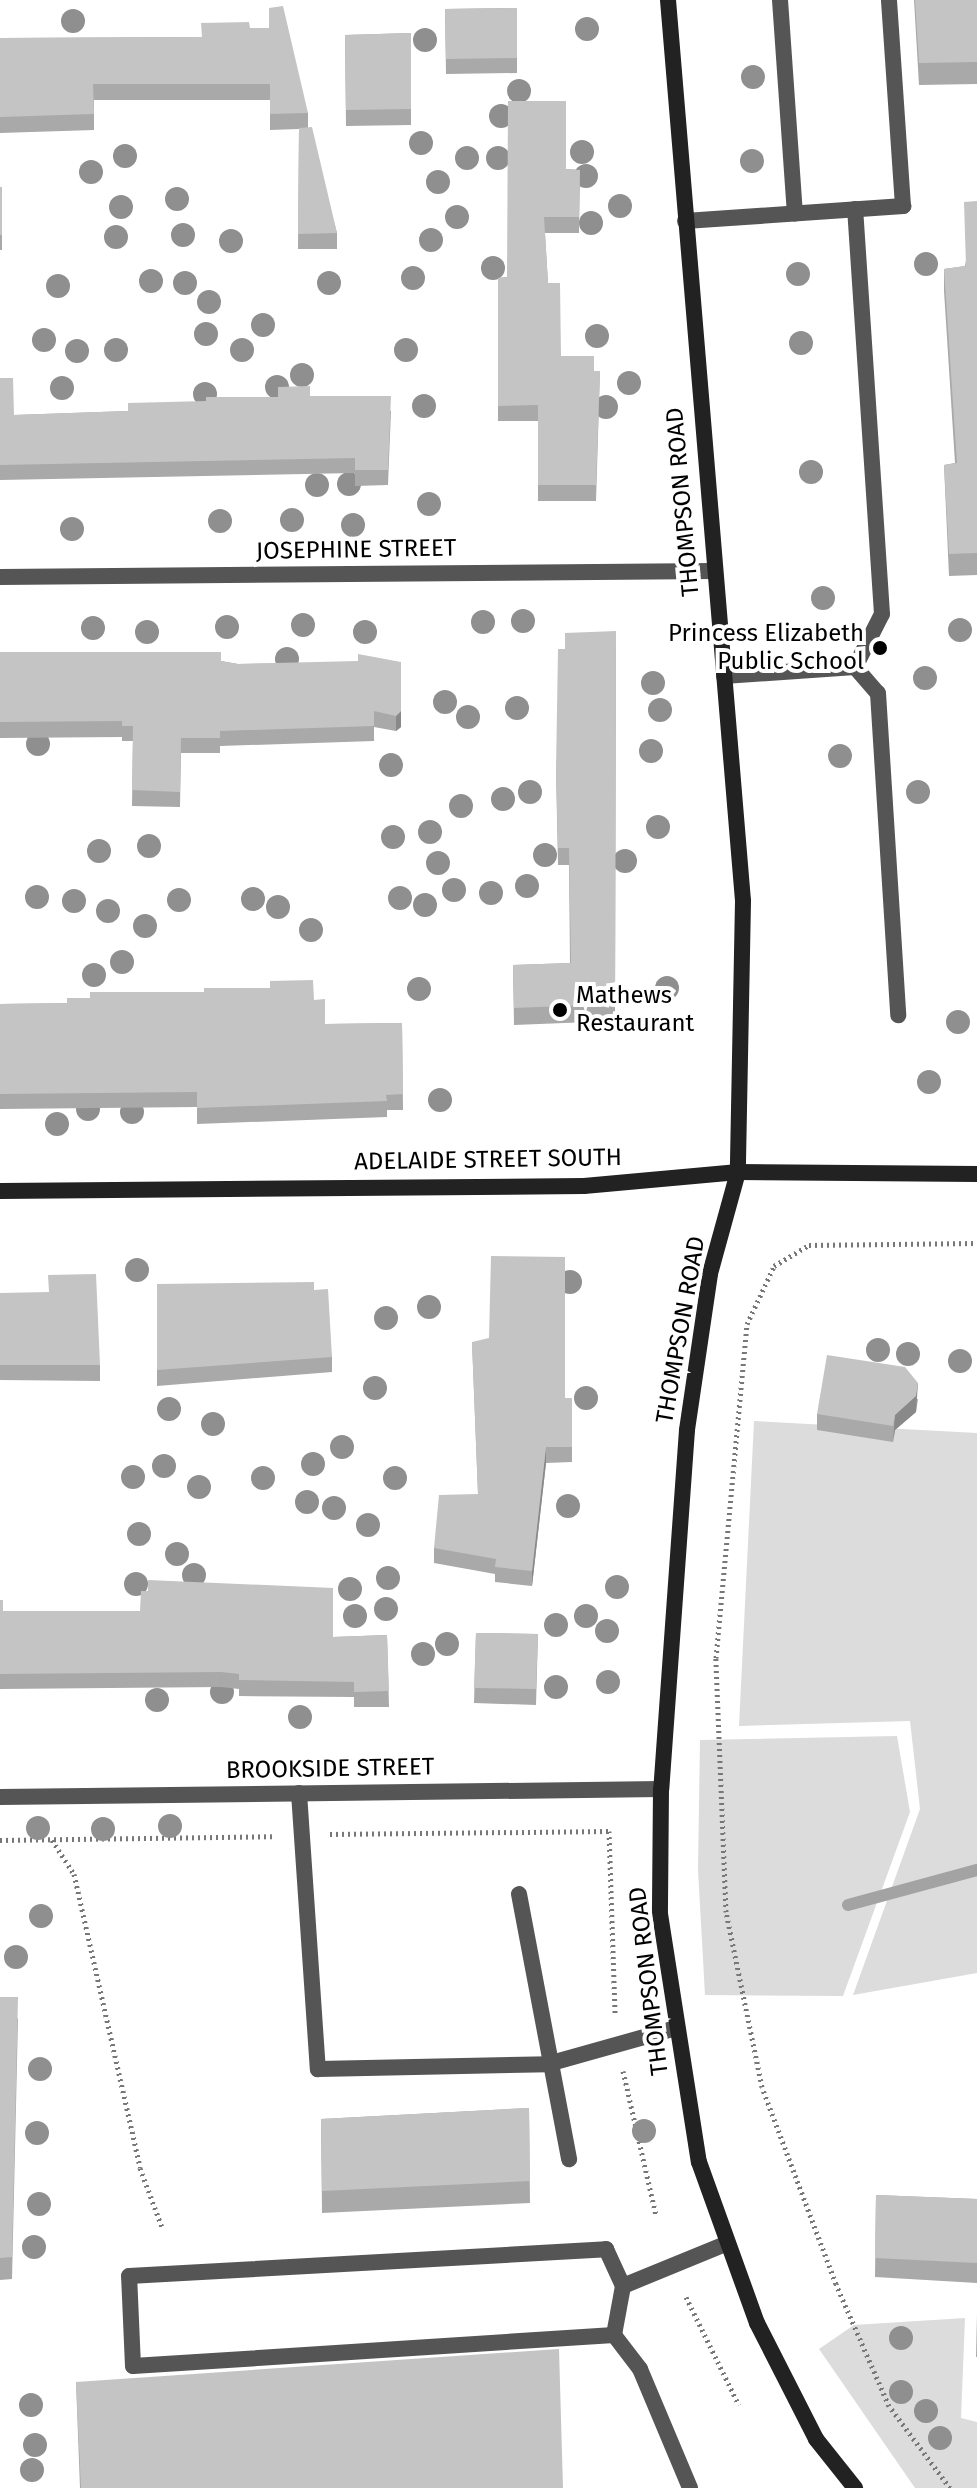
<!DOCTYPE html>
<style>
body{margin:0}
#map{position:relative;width:977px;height:2488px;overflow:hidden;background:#fff;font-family:"Fira Sans",sans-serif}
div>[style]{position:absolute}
.green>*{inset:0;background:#dcdcdc}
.stream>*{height:12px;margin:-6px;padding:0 6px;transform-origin:6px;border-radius:6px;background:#a3a3a3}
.path>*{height:5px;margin-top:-2.5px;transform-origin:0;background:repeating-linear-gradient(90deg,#777 0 2px,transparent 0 6px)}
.lane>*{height:16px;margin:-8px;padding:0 8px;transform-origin:8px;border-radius:8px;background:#555}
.street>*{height:16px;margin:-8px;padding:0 8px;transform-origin:8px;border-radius:8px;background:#555}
.secondary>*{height:16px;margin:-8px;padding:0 8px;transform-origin:8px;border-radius:8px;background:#222}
.trees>*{width:24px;height:24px;margin:-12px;border-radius:50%;background:#8f8f8f}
.wall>*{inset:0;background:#a9a9a9}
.shaded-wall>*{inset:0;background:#898989}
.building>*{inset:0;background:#c4c4c4}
.dots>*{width:22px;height:22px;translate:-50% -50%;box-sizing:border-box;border:4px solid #fff;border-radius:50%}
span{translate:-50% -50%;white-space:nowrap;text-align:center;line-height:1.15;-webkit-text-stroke:8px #fff;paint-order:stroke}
.street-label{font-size:24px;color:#000}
.poi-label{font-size:24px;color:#000}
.right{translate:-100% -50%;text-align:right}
.left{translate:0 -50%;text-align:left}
</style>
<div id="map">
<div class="green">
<i style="clip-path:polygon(754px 1421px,977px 1433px,977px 1973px,853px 1995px,920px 1809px,910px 1721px,739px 1726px)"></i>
<i style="clip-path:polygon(897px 1736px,910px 1812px,843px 1996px,705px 1995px,698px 1870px,700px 1740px)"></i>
<i style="clip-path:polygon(965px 2318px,961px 2418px,977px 2422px,977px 2488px,915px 2488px,819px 2349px,854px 2325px)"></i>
</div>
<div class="stream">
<i style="left:848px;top:1905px;width:134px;rotate:-15.2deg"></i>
</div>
<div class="path">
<i style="left:330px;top:1834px;width:279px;rotate:-0.6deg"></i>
<i style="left:609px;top:1831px;width:183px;rotate:88.1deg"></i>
<i style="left:0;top:1840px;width:272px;rotate:-0.8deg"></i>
<i style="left:52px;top:1840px;width:40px;rotate:57.1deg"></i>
<i style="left:74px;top:1874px;width:301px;rotate:77.3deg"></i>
<i style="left:140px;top:2168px;width:63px;rotate:69.6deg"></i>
<i style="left:623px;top:2071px;width:148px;rotate:77.1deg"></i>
<i style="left:686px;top:2297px;width:120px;rotate:63.9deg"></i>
<i style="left:950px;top:2488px;width:102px;rotate:-126.6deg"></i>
<i style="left:889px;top:2406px;width:133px;rotate:-113.5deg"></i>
<i style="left:836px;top:2284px;width:210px;rotate:-110.6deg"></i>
<i style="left:762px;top:2087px;width:179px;rotate:-101.6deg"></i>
<i style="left:726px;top:1912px;width:254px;rotate:-92.3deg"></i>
<i style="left:716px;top:1658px;width:335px;rotate:-84.7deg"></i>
<i style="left:747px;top:1324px;width:64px;rotate:-65deg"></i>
<i style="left:774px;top:1266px;width:41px;rotate:-31deg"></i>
<i style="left:809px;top:1245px;width:168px;rotate:-0.7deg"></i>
</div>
<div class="lane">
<i style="left:780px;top:0;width:214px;rotate:86deg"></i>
<i style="left:685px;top:221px;width:219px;rotate:-3.9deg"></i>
<i style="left:903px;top:206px;width:206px;rotate:-93.9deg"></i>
<i style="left:855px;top:667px;width:35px;rotate:49deg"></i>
<i style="left:878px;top:693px;width:323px;rotate:86.4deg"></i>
<i style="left:724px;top:676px;width:131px;rotate:-3.9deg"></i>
<i style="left:855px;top:667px;width:59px;rotate:-63deg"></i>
<i style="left:882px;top:614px;width:406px;rotate:-93.8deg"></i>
<i style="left:299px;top:1793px;width:277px;rotate:86.1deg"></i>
<i style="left:318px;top:2069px;width:230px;rotate:-1.2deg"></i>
<i style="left:548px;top:2064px;width:133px;rotate:-15.7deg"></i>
<i style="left:519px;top:1894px;width:270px;rotate:79.3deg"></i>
<i style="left:623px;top:2286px;width:113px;rotate:-22.3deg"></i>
<i style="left:614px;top:2335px;width:482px;rotate:176.3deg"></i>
<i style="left:133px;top:2366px;width:90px;rotate:-92.5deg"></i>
<i style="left:129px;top:2276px;width:478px;rotate:-3.2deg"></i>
<i style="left:606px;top:2249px;width:41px;rotate:65.3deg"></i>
<i style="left:623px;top:2286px;width:50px;rotate:100.4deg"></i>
<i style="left:614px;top:2335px;width:43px;rotate:52.6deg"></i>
<i style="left:640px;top:2369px;width:129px;rotate:67.2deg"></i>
</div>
<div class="street">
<i style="left:0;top:577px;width:713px;rotate:-0.48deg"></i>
<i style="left:0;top:1797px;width:661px;rotate:-0.69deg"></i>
</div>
<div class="secondary">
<i style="left:668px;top:0;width:904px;rotate:85.24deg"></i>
<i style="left:743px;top:901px;width:271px;rotate:91.1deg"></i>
<i style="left:738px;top:1172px;width:106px;rotate:105.4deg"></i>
<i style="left:710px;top:1274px;width:158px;rotate:98.4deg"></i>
<i style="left:687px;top:1430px;width:360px;rotate:94.1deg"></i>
<i style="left:661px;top:1789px;width:125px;rotate:90.5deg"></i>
<i style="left:660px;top:1914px;width:251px;rotate:81.1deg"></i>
<i style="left:699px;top:2162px;width:171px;rotate:70.2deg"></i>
<i style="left:757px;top:2323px;width:130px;rotate:63deg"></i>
<i style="left:816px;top:2439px;width:63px;rotate:51.5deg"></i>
<i style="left:0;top:1191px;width:584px;rotate:-0.49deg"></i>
<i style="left:584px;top:1186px;width:155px;rotate:-5.2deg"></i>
<i style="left:738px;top:1172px;width:239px;rotate:0.5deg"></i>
</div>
<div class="trees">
<i style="left:73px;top:21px"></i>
<i style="left:587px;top:29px"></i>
<i style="left:425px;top:40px"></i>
<i style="left:753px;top:77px"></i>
<i style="left:519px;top:91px"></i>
<i style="left:501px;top:116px"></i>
<i style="left:421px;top:143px"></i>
<i style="left:582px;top:152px"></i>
<i style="left:125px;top:156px"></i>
<i style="left:467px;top:158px"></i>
<i style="left:498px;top:158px"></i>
<i style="left:752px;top:161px"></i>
<i style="left:91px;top:172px"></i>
<i style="left:586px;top:176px"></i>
<i style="left:438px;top:182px"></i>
<i style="left:177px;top:199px"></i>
<i style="left:620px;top:206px"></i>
<i style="left:121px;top:207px"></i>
<i style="left:457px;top:217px"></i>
<i style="left:591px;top:223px"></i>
<i style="left:183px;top:235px"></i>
<i style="left:116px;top:237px"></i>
<i style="left:431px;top:240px"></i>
<i style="left:231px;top:241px"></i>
<i style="left:926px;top:264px"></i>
<i style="left:493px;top:268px"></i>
<i style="left:798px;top:274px"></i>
<i style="left:413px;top:278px"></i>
<i style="left:151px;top:281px"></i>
<i style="left:185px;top:283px"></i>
<i style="left:329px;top:283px"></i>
<i style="left:58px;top:286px"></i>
<i style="left:209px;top:302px"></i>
<i style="left:263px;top:325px"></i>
<i style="left:206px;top:334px"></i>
<i style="left:597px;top:336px"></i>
<i style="left:44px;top:340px"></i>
<i style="left:801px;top:343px"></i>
<i style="left:116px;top:350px"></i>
<i style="left:242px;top:350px"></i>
<i style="left:406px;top:350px"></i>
<i style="left:77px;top:351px"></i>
<i style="left:302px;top:375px"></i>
<i style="left:629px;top:383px"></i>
<i style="left:277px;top:387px"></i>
<i style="left:62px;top:388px"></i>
<i style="left:205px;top:394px"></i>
<i style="left:424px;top:406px"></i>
<i style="left:606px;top:407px"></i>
<i style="left:811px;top:472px"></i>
<i style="left:349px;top:484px"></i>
<i style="left:317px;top:485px"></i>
<i style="left:429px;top:504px"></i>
<i style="left:292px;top:520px"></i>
<i style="left:220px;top:521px"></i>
<i style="left:353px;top:525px"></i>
<i style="left:72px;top:529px"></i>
<i style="left:823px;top:598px"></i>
<i style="left:523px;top:621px"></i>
<i style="left:483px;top:622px"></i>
<i style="left:303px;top:625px"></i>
<i style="left:227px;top:627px"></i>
<i style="left:93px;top:628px"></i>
<i style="left:960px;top:630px"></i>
<i style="left:147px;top:632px"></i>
<i style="left:365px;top:632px"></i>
<i style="left:287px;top:659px"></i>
<i style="left:925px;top:678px"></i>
<i style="left:653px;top:683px"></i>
<i style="left:445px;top:702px"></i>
<i style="left:517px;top:708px"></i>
<i style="left:660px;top:710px"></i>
<i style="left:468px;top:717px"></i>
<i style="left:38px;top:744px"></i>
<i style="left:651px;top:751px"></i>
<i style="left:840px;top:756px"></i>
<i style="left:391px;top:765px"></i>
<i style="left:530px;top:792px"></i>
<i style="left:918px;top:792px"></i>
<i style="left:503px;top:799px"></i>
<i style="left:461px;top:806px"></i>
<i style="left:658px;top:827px"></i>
<i style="left:430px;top:832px"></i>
<i style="left:393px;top:837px"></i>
<i style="left:149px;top:846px"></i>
<i style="left:99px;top:851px"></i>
<i style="left:545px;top:855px"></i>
<i style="left:625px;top:861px"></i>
<i style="left:438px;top:863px"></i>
<i style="left:527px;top:886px"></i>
<i style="left:454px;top:890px"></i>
<i style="left:491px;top:893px"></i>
<i style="left:37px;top:897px"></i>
<i style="left:400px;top:898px"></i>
<i style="left:253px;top:899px"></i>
<i style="left:179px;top:900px"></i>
<i style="left:74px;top:901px"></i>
<i style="left:425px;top:905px"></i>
<i style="left:278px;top:907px"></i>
<i style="left:108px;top:911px"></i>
<i style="left:145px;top:926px"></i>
<i style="left:311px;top:930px"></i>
<i style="left:122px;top:962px"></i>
<i style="left:94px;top:975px"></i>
<i style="left:667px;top:988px"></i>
<i style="left:419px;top:989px"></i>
<i style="left:958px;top:1022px"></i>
<i style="left:929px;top:1082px"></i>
<i style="left:440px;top:1100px"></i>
<i style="left:88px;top:1109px"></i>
<i style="left:132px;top:1112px"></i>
<i style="left:57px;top:1124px"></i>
<i style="left:137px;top:1270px"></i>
<i style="left:570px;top:1282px"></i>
<i style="left:429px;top:1307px"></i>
<i style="left:386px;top:1318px"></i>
<i style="left:878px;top:1350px"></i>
<i style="left:908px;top:1354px"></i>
<i style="left:960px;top:1361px"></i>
<i style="left:375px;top:1388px"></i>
<i style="left:586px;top:1398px"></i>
<i style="left:169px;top:1409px"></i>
<i style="left:213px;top:1424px"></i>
<i style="left:342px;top:1447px"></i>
<i style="left:313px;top:1464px"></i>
<i style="left:164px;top:1466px"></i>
<i style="left:133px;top:1477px"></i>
<i style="left:263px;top:1478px"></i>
<i style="left:395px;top:1478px"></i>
<i style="left:199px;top:1487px"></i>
<i style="left:307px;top:1502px"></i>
<i style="left:568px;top:1506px"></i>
<i style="left:334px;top:1508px"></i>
<i style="left:368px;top:1525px"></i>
<i style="left:139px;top:1534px"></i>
<i style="left:177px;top:1554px"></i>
<i style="left:194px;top:1575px"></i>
<i style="left:388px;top:1578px"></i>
<i style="left:136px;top:1584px"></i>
<i style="left:617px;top:1587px"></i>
<i style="left:350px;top:1589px"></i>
<i style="left:386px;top:1609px"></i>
<i style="left:355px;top:1616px"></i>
<i style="left:586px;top:1616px"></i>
<i style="left:556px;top:1625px"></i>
<i style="left:607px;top:1631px"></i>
<i style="left:447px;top:1644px"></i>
<i style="left:423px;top:1654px"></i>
<i style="left:608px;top:1682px"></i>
<i style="left:556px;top:1687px"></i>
<i style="left:222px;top:1692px"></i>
<i style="left:157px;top:1700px"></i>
<i style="left:300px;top:1717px"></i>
<i style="left:170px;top:1826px"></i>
<i style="left:38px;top:1828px"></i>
<i style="left:103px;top:1829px"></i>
<i style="left:41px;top:1916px"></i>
<i style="left:16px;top:1957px"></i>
<i style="left:40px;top:2069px"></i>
<i style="left:644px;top:2131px"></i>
<i style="left:37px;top:2133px"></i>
<i style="left:39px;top:2204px"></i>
<i style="left:34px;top:2247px"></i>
<i style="left:901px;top:2338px"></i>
<i style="left:901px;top:2392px"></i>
<i style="left:31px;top:2405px"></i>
<i style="left:926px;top:2411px"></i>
<i style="left:940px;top:2438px"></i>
<i style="left:35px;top:2445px"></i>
<i style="left:32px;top:2470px"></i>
</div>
<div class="wall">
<i style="clip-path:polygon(914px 0,977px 0,977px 91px,977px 84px,919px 85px)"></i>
<i style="clip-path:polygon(517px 8px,517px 73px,446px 74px,445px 9px)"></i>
<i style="clip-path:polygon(250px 28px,308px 113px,308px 127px,337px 233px,337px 249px,298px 249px,299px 129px,270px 130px,270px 100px,94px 100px,94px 130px,0 133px,0 38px,201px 37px)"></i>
<i style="clip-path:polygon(411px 33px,411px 125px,346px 126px,345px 35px)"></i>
<i style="clip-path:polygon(566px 169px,580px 170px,579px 233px,545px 233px,548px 283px,561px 356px,594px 371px,600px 371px,596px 501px,538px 501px,538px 421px,498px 421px,498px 278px,507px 277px)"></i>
<i style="clip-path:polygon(0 187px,2px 187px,2px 250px,0 250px)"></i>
<i style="clip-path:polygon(977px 201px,977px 575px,949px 576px,944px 465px,955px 463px,944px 291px,944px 269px,965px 266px)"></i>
<i style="clip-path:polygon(0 378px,14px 415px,128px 411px,206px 401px,310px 396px,391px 411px,388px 485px,355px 486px,355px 473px,0 480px)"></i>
<i style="clip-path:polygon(616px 631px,615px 1021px,514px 1025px,513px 965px,570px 963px,569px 865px,558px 865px,556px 770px,565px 649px)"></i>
<i style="clip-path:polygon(0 652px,221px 661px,238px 664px,401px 662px,401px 727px,396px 731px,374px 727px,374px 741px,220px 746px,220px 753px,181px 753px,180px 807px,132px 806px,133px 741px,122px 741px,122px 737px,0 738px)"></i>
<i style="clip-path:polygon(314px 1000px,325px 1024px,402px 1023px,403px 1110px,387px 1110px,387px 1117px,197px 1124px,197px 1107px,0 1109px,0 1004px)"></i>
<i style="clip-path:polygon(157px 1284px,314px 1290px,332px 1357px,332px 1372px,157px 1386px)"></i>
<i style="clip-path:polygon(0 1293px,100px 1365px,100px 1381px,0 1380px)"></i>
<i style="clip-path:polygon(472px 1342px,565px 1398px,572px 1398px,572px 1462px,546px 1463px,532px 1586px,495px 1582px,495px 1574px,434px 1563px,434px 1548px,478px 1494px)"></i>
<i style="clip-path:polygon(918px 1399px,916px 1412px,895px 1430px,893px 1442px,817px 1430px,817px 1414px)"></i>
<i style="clip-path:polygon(0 1600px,3px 1611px,333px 1637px,387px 1635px,389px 1707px,354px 1707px,354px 1697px,239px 1696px,239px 1689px,221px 1687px,0 1689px)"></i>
<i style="clip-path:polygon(476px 1633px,538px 1634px,536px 1705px,474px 1703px)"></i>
<i style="clip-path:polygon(0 1997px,18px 2019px,12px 2279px,0 2280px)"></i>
<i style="clip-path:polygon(529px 2108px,530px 2203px,322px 2213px,321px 2119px)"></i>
<i style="clip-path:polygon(876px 2195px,977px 2199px,977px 2283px,875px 2277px)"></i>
<i style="clip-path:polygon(977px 2314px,977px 2357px,976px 2357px)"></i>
<i style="clip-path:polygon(76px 2382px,563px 2488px,80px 2488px)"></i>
</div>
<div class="shaded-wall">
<i style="clip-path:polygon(401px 711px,401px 727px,396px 731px,396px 716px)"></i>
<i style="clip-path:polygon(918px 1383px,916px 1412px,895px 1430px,893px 1442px,895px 1415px)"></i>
<i style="clip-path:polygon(546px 1447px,546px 1463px,532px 1586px,532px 1571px)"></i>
</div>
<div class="building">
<i style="clip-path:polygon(915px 0,977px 0,977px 69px,977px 62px,919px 63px)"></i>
<i style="clip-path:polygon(283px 6px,308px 113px,270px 114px,270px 84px,93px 84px,94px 114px,0 117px,0 38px,202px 37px,201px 23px,249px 22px,250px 28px,269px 28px,269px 8px)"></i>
<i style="clip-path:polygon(517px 8px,517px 58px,446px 59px,445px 9px)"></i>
<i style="clip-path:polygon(411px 33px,411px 109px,346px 110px,345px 35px)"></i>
<i style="clip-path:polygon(508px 101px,566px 101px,566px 169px,580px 170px,579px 217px,544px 217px,548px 283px,560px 283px,561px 356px,594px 356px,594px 371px,600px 371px,596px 485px,538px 485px,538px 405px,498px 406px,498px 278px,507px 277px)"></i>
<i style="clip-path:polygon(312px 127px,337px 233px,298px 234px,299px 128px)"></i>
<i style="clip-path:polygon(0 187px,2px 187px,2px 235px,0 235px)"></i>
<i style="clip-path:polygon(977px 201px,977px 553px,949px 554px,944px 465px,957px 463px,944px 269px,966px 266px,964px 202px)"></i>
<i style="clip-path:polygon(0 378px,13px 378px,14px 415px,128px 411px,128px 403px,206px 401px,206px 397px,278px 397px,278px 387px,310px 386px,310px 396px,391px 396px,388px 470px,355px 470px,355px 458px,0 465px)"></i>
<i style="clip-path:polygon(616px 631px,615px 1004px,514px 1008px,513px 965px,571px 963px,569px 848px,558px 848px,556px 770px,558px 649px,565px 649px,565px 633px)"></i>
<i style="clip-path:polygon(0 652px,221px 652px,221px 661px,238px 664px,358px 661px,358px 654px,401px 662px,401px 711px,396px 716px,374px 711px,374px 726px,220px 731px,220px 738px,181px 738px,180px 792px,132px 790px,133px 726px,122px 726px,122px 721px,0 722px)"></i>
<i style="clip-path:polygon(313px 980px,314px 1000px,325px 999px,325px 1024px,402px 1023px,403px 1094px,386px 1095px,387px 1101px,197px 1108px,197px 1092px,0 1094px,0 1004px,67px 1003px,67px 998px,90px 998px,90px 992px,204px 992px,204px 988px,270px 988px,270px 981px)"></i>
<i style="clip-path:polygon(491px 1256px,565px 1257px,565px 1398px,572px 1398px,572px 1447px,546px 1447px,532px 1571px,495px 1567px,496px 1559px,434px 1548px,439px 1495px,478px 1494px,472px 1342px,489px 1338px)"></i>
<i style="clip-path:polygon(96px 1274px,100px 1365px,0 1365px,0 1293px,49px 1292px,48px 1275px)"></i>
<i style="clip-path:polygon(314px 1282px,314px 1290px,328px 1289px,332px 1357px,157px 1370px,157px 1284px)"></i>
<i style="clip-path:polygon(827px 1355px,905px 1367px,918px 1383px,916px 1396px,895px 1415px,893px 1426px,817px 1414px)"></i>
<i style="clip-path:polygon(148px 1580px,333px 1588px,333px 1637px,387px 1635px,389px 1691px,354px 1692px,354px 1682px,239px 1680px,239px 1674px,221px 1672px,0 1674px,0 1600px,3px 1600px,3px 1611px,140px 1611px,141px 1591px,148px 1591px)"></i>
<i style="clip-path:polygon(476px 1633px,538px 1634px,536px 1689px,474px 1688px)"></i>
<i style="clip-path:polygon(0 1997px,18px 1997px,12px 2257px,0 2258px)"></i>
<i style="clip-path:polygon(529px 2108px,530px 2181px,322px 2191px,321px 2119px)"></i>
<i style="clip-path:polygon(876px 2195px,977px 2199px,977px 2263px,875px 2258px)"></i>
<i style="clip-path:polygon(559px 2349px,563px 2488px,81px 2488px,76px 2382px)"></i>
</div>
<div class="dots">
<i style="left:880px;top:648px;background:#000"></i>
<i style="left:560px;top:1010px;background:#000"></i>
</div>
<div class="street-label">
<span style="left:683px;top:502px;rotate:-95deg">THOMPSON ROAD</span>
<span style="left:356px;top:550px;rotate:-1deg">JOSEPHINE STREET</span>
<span style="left:488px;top:1160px;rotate:-1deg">ADELAIDE STREET SOUTH</span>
<span style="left:681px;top:1330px;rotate:-80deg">THOMPSON ROAD</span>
<span style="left:330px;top:1769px;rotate:-1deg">BROOKSIDE STREET</span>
<span style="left:649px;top:1981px;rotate:-97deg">THOMPSON ROAD</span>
</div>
<div class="poi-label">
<span class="right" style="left:864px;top:648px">Princess Elizabeth<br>Public School</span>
<span class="left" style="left:576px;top:1010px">Mathews<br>Restaurant</span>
</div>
</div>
